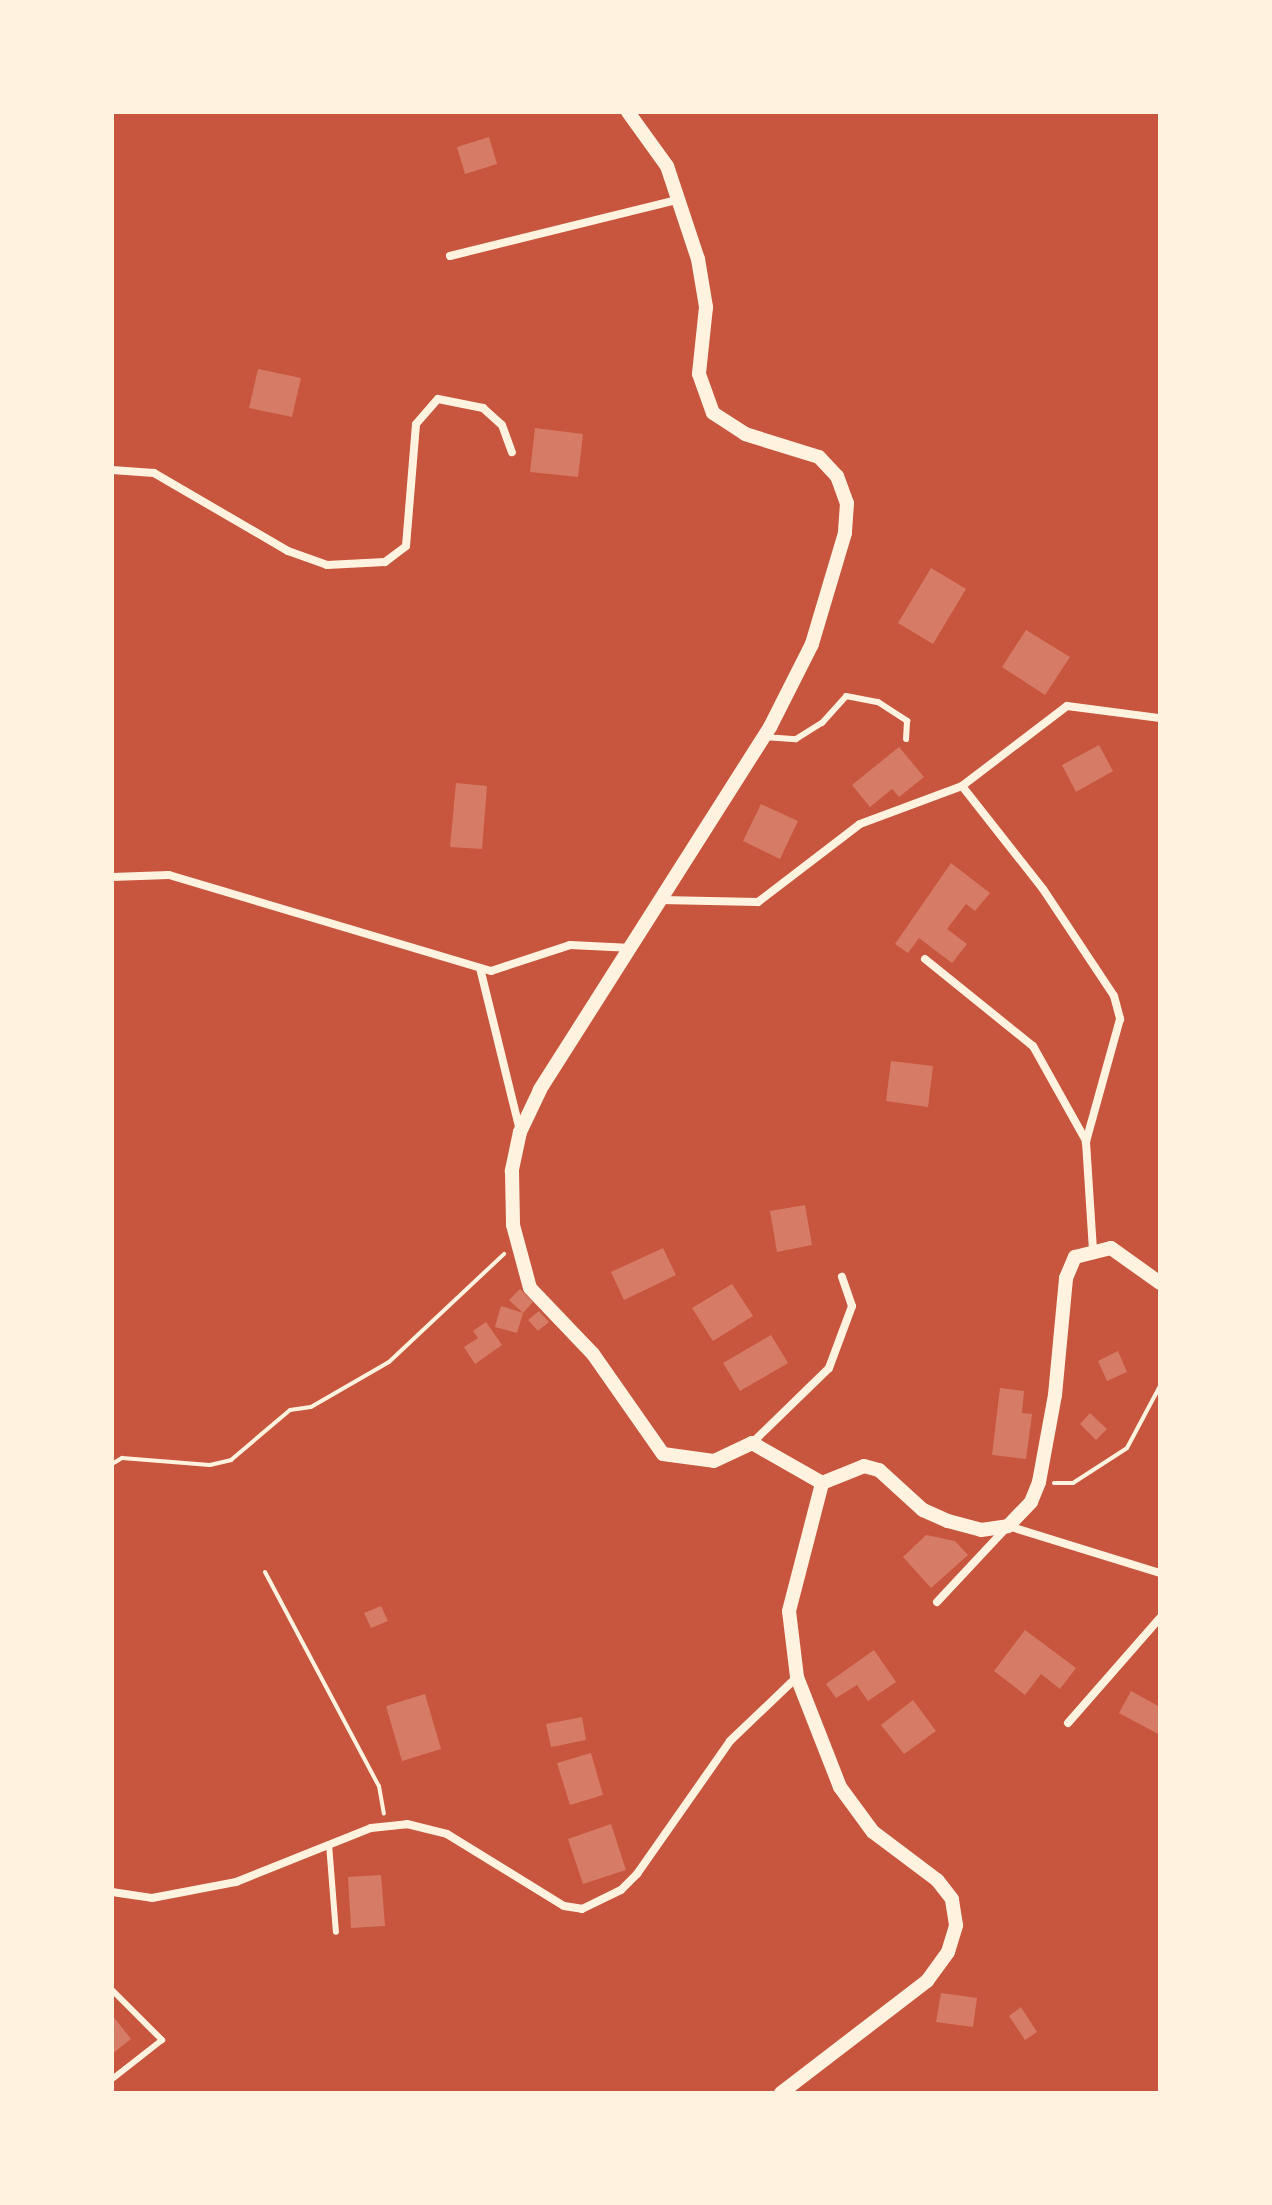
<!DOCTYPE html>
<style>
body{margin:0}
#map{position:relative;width:1272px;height:2205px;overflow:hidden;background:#c8553d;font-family:"Archivo Narrow",sans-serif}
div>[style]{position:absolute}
.building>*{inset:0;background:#d67c66}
.path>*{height:4px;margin:-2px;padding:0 2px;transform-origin:2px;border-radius:2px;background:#fff3e0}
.service>*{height:6px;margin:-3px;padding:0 3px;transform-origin:3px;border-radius:3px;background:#fff3e0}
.minor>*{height:8px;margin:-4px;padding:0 4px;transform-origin:4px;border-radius:4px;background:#fff3e0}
.tertiary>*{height:14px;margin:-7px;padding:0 7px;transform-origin:7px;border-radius:7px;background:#fff3e0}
span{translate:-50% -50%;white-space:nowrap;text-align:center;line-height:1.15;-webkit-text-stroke:8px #fff3e0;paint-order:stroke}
.frame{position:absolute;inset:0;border:114px solid #fff3e0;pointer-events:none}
</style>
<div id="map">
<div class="building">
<i style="clip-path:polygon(489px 137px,497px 164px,465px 174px,457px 147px)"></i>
<i style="clip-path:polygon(258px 369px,301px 378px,292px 417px,249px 408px)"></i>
<i style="clip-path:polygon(535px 428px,583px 434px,578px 477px,530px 472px)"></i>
<i style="clip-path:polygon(931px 568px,966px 589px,933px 644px,898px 623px)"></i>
<i style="clip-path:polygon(1026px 630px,1070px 657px,1045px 695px,1002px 667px)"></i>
<i style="clip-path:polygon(1099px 745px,1113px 771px,1076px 792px,1062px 765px)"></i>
<i style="clip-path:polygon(899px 747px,924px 777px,899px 797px,892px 789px,870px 807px,852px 785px)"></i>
<i style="clip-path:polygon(456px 783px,487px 786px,482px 849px,450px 847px)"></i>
<i style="clip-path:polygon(761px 804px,798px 821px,780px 859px,743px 841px)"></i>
<i style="clip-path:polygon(951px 863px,990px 893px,975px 911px,966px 904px,947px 929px,967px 944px,952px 963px,919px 938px,908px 953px,895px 944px)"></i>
<i style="clip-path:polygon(891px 1061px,933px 1066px,928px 1107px,886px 1101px)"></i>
<i style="clip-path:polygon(805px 1205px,812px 1245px,777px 1252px,770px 1211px)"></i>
<i style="clip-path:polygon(663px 1248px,676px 1275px,624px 1300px,611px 1272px)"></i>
<i style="clip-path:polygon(732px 1284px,753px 1316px,713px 1341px,692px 1308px)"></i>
<i style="clip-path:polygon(520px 1289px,533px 1302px,523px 1313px,517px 1333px,495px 1327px,501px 1306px,523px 1313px,509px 1300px)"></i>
<i style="clip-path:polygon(539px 1311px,549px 1322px,538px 1331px,528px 1320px)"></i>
<i style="clip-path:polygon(486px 1322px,502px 1345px,475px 1364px,464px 1347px,478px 1338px,473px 1331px)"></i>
<i style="clip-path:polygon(771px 1335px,788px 1363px,740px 1391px,723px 1363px)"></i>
<i style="clip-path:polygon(1118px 1351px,1127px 1372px,1107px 1381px,1098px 1361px)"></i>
<i style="clip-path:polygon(1000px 1388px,1024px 1391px,1022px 1413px,1032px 1414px,1026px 1459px,992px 1455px)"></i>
<i style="clip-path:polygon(1090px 1413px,1107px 1429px,1096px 1440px,1080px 1424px)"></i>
<i style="clip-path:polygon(926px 1535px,955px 1541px,968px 1555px,931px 1588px,903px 1557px)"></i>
<i style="clip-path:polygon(381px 1606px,388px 1621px,371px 1628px,364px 1613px)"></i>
<i style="clip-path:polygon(1025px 1630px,1076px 1668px,1060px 1689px,1041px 1674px,1025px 1695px,994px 1671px)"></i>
<i style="clip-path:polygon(874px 1650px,896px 1682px,868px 1701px,857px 1685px,836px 1698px,826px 1684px)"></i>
<i style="clip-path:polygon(1131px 1691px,1160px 1707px,1160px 1735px,1119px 1713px)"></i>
<i style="clip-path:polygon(425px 1694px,441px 1749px,402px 1761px,386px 1706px)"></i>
<i style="clip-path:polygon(913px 1700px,936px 1731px,904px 1754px,881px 1725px)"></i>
<i style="clip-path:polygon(582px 1717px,586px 1740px,551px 1747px,546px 1724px)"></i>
<i style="clip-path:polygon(591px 1753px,603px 1795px,570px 1805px,557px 1763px)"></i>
<i style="clip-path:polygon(611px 1824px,626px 1870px,583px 1884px,568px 1839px)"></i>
<i style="clip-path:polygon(381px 1875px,385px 1926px,351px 1928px,348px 1877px)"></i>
<i style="clip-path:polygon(941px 1993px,977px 1998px,973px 2027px,936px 2022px)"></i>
<i style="clip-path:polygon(1021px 2007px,1037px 2032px,1025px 2040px,1009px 2016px)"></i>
<i style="clip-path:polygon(112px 2015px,131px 2039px,112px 2054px)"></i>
</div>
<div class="path">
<i style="left:112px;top:1464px;width:12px;rotate:-31deg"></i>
<i style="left:122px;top:1458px;width:88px;rotate:4.5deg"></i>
<i style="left:210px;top:1465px;width:22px;rotate:-13deg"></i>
<i style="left:231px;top:1460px;width:77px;rotate:-40.3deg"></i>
<i style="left:290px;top:1410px;width:21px;rotate:-8deg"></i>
<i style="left:311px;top:1407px;width:90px;rotate:-30deg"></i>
<i style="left:389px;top:1362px;width:158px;rotate:-43.2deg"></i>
<i style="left:1054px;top:1483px;width:19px"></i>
<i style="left:1073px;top:1483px;width:64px;rotate:-32.9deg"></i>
<i style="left:1127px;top:1448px;width:70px;rotate:-62deg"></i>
<i style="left:265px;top:1572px;width:242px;rotate:62deg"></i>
<i style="left:379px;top:1786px;width:28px;rotate:80deg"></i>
</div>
<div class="service">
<i style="left:764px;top:737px;width:32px;rotate:4deg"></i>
<i style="left:796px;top:739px;width:31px;rotate:-32deg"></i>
<i style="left:822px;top:723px;width:36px;rotate:-48deg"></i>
<i style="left:846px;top:696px;width:33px;rotate:11deg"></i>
<i style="left:878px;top:702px;width:35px;rotate:33deg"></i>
<i style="left:907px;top:721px;width:18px;rotate:93deg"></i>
<i style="left:329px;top:1844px;width:88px;rotate:85.5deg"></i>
<i style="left:112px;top:1990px;width:71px;rotate:45deg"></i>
<i style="left:162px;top:2040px;width:63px;rotate:142deg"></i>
</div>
<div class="minor">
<i style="left:450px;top:256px;width:234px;rotate:-13.9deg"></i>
<i style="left:112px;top:470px;width:42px;rotate:4.1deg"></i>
<i style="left:154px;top:473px;width:155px;rotate:30.2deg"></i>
<i style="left:288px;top:551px;width:41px;rotate:19.7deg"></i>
<i style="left:327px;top:565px;width:58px;rotate:-3deg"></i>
<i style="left:385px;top:562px;width:26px;rotate:-37deg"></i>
<i style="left:406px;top:546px;width:122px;rotate:-85.3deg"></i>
<i style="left:416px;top:424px;width:33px;rotate:-49deg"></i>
<i style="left:438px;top:399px;width:46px;rotate:11.3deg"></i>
<i style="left:483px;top:408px;width:25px;rotate:42deg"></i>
<i style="left:502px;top:425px;width:29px;rotate:70deg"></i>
<i style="left:962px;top:786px;width:132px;rotate:-37.3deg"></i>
<i style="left:1067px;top:706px;width:94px;rotate:7.4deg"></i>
<i style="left:112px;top:877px;width:57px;rotate:-2deg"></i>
<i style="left:169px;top:875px;width:336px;rotate:16.6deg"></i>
<i style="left:491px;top:971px;width:83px;rotate:-18.2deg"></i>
<i style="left:570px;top:945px;width:62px;rotate:2.8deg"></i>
<i style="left:661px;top:900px;width:97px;rotate:1.2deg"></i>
<i style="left:758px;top:902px;width:128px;rotate:-37.4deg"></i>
<i style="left:860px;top:824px;width:109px;rotate:-20.4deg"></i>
<i style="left:962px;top:786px;width:131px;rotate:51.8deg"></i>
<i style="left:1043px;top:889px;width:128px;rotate:56.4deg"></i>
<i style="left:1114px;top:996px;width:24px;rotate:75deg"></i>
<i style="left:1120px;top:1019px;width:128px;rotate:105.5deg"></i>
<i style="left:1086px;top:1142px;width:109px;rotate:86.3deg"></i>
<i style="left:925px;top:959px;width:139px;rotate:38.9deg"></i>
<i style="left:1033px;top:1046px;width:109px;rotate:60.8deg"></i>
<i style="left:480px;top:968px;width:168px;rotate:76.2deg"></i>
<i style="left:752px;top:1443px;width:107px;rotate:-44.2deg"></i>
<i style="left:829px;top:1368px;width:66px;rotate:-69.6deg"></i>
<i style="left:852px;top:1306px;width:31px;rotate:-109deg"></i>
<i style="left:937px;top:1602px;width:104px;rotate:-46.9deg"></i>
<i style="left:1008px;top:1526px;width:159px;rotate:17.2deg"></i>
<i style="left:1068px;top:1723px;width:140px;rotate:-48.8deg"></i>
<i style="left:112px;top:1892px;width:40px;rotate:8.5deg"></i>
<i style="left:152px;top:1898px;width:86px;rotate:-10.8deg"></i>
<i style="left:236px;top:1882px;width:145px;rotate:-21.8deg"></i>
<i style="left:371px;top:1828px;width:36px;rotate:-6deg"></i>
<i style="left:407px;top:1824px;width:41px;rotate:14deg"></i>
<i style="left:447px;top:1834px;width:137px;rotate:31.6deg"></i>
<i style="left:564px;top:1906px;width:18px;rotate:9deg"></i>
<i style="left:582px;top:1909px;width:43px;rotate:-26deg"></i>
<i style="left:621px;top:1890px;width:23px;rotate:-45deg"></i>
<i style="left:637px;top:1874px;width:162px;rotate:-55deg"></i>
<i style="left:730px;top:1741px;width:93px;rotate:-43.7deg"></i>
</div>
<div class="tertiary">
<i style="left:628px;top:112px;width:67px;rotate:54.2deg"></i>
<i style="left:667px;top:166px;width:98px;rotate:71.6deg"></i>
<i style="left:698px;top:259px;width:49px;rotate:80.5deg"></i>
<i style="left:706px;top:307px;width:67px;rotate:96deg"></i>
<i style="left:699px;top:374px;width:41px;rotate:70.3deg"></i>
<i style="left:713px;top:413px;width:38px;rotate:33deg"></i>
<i style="left:745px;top:434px;width:77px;rotate:17.3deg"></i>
<i style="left:819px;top:457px;width:26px;rotate:47deg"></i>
<i style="left:837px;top:476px;width:29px;rotate:70deg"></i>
<i style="left:847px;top:503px;width:30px;rotate:94deg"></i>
<i style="left:845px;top:533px;width:116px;rotate:106.6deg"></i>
<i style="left:812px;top:644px;width:93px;rotate:116.8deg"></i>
<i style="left:770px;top:727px;width:430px;rotate:122.4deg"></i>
<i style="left:540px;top:1090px;width:47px;rotate:115.5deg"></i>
<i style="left:520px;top:1132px;width:40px;rotate:102deg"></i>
<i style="left:512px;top:1171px;width:54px;rotate:88.9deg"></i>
<i style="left:513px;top:1225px;width:65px;rotate:74.9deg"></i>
<i style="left:530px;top:1288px;width:91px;rotate:46.3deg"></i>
<i style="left:593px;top:1354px;width:122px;rotate:55deg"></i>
<i style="left:663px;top:1454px;width:51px;rotate:7.8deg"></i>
<i style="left:714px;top:1461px;width:42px;rotate:-25.3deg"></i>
<i style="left:752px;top:1443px;width:81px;rotate:29.7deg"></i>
<i style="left:822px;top:1483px;width:45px;rotate:-22deg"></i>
<i style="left:864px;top:1466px;width:16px;rotate:15deg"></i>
<i style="left:879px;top:1470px;width:59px;rotate:42.3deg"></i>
<i style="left:923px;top:1510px;width:27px;rotate:24deg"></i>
<i style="left:948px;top:1521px;width:34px;rotate:15deg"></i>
<i style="left:981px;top:1530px;width:27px;rotate:-8deg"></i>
<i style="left:1008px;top:1526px;width:33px;rotate:-46deg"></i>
<i style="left:1031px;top:1502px;width:22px;rotate:-68deg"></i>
<i style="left:1039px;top:1482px;width:88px;rotate:-79.6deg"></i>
<i style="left:1055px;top:1395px;width:118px;rotate:-84.6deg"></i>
<i style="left:1066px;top:1278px;width:23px;rotate:-67deg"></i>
<i style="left:1075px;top:1257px;width:37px;rotate:-14deg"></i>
<i style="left:1111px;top:1248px;width:60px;rotate:35.5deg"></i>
<i style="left:781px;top:2093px;width:184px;rotate:-37.5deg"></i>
<i style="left:927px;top:1981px;width:36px;rotate:-54deg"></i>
<i style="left:948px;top:1952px;width:28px;rotate:-73deg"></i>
<i style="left:956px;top:1925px;width:26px;rotate:-99deg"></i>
<i style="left:952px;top:1899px;width:24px;rotate:-128deg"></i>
<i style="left:937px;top:1880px;width:80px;rotate:-143.1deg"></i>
<i style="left:873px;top:1832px;width:56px;rotate:-126.3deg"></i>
<i style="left:840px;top:1787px;width:118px;rotate:-111.4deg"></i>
<i style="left:797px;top:1677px;width:66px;rotate:-96.9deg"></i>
<i style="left:789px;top:1611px;width:132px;rotate:-75.5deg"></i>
</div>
<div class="frame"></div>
</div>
